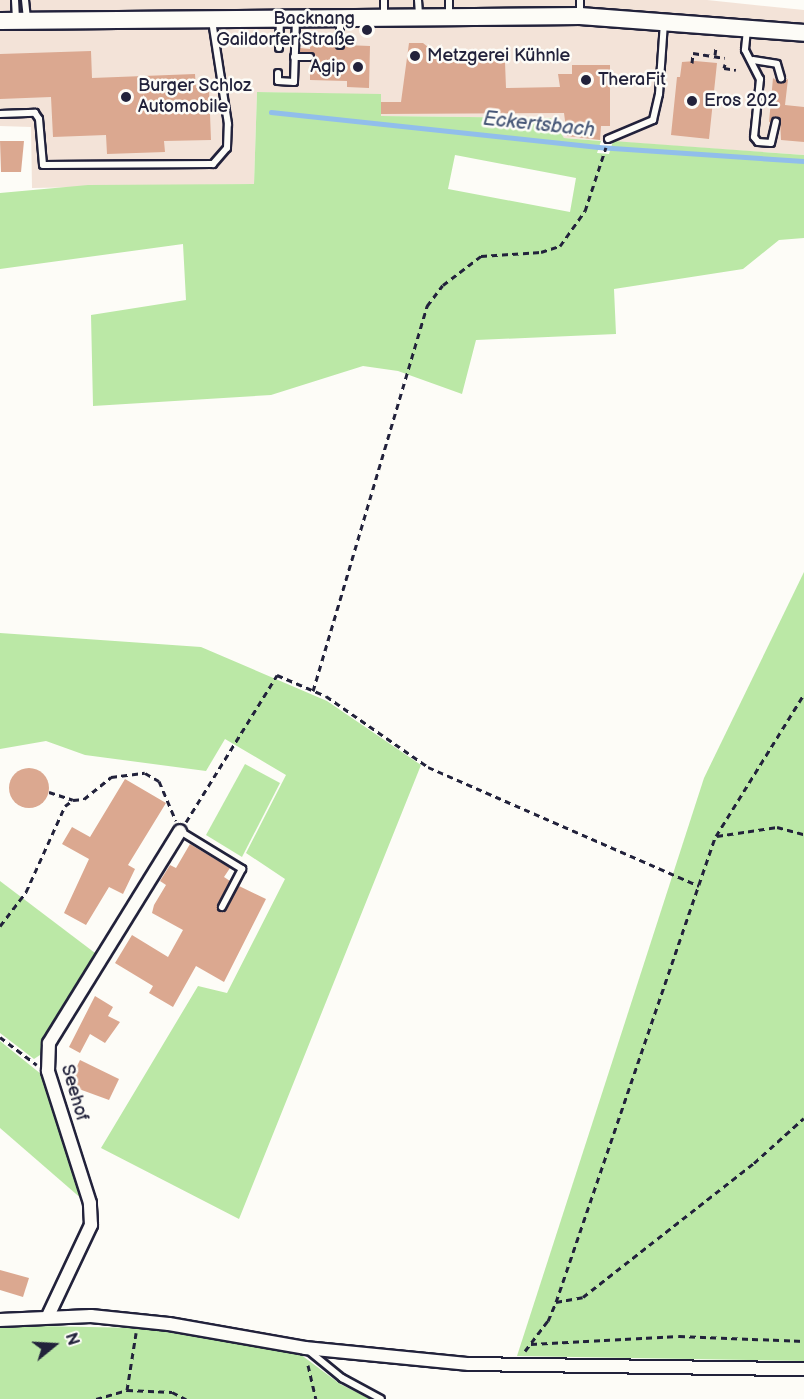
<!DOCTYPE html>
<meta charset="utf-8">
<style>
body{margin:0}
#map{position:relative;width:804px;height:1399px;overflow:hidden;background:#fdfcf7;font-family:"Balsamiq Sans",sans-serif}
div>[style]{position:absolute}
.built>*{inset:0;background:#f3e3d8}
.green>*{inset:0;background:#bbe8a6}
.stream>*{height:4.5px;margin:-2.25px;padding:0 2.25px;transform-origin:2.25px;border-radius:2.25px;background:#91beeb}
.building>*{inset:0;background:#dba890}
.round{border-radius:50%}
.path>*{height:3px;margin-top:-1.5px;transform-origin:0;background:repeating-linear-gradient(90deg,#22223b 0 6px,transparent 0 10.5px)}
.roads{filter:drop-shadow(2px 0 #22223b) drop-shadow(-2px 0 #22223b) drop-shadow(0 2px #22223b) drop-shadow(0 -2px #22223b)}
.lane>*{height:6px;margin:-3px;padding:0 3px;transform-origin:3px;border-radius:3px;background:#fdfcf7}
.street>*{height:12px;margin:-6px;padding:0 6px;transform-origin:6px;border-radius:6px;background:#fdfcf7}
.secondary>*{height:16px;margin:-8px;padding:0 8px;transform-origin:8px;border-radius:8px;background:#fdfcf7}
.dots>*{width:16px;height:16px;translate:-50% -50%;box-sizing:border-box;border:3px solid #fdfcf7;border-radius:50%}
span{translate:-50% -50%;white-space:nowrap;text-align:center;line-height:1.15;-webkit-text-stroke:5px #fdfcf7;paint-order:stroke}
.poi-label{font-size:18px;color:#22223b}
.right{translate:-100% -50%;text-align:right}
.left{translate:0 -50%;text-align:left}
.street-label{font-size:18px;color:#22223b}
.water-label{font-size:20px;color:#495979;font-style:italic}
.north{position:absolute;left:24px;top:1315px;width:60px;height:60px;-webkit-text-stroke:4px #fdfcf7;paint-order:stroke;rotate:72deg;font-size:16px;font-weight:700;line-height:24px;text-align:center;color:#22223b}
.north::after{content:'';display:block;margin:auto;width:21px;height:27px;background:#22223b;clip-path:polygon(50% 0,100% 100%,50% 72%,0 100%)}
</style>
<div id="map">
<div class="built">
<i style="clip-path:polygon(0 0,707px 0,804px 10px,804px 155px,564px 138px,550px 118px,380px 116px,381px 95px,257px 92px,254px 184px,32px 188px,31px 127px,0 126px)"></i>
</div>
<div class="green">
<i style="clip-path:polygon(evenodd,257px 92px,381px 94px,381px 116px,551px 118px,564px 138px,601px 141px,597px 153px,609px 154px,613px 141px,804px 155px,804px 238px,779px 240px,743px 269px,614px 289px,616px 334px,476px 340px,462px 394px,398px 371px,363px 366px,271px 395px,93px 406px,91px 315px,186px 300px,183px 244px,0 269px,0 193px,88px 185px,254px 184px,257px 92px,455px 155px,576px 178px,570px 212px,448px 189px,455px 155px)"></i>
<i style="clip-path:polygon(804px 572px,804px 1361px,517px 1356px,704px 778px)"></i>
<i style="clip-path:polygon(0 633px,201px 647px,327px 701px,421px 765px,239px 1219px,101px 1148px,198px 986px,227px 993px,285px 879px,246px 853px,286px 775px,225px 739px,206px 771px,85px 755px,46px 741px,0 749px)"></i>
<i style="clip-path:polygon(245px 764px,280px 783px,242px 857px,206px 835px)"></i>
<i style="clip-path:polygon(0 881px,99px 956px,40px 1055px,34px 1059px,0 1033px)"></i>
<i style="clip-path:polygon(0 1041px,41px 1074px,83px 1200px,0 1128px)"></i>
<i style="clip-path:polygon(37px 1326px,142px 1328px,300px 1354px,340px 1384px,370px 1399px,0 1399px,0 1328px)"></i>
</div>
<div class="stream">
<i style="left:271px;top:112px;width:329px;rotate:6.1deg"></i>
<i style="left:598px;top:147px;width:206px;rotate:3.9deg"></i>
</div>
<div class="building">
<i style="clip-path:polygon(311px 35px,332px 35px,332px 45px,339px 50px,345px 45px,370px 46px,369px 88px,347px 87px,347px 81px,310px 80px,310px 62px,315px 55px,300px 52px,300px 48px,310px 49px)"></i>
<i style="clip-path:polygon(409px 43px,423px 43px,434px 52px,495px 51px,496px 62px,505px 62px,506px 88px,560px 87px,558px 74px,572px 74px,572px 65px,610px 65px,610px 126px,601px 126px,600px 140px,567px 136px,564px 113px,381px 114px,381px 102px,401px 102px)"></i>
<i style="clip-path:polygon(91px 51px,92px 78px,195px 74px,196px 88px,209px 88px,211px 140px,164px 141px,165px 152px,107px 154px,106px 135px,53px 137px,51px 97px,0 99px,0 54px)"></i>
<i style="clip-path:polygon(695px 61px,717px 63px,709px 139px,671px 135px,677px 77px,680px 77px,682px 62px)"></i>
<i style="clip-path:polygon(773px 78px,780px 83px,788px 79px,785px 105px,804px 107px,804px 142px,781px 140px,780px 119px,769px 122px)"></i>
<i style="clip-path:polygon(0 141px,24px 141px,21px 172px,1px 172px)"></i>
<i class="round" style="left:9px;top:768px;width:40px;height:40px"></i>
<i style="clip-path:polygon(125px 779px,166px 803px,128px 865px,135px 869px,123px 894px,109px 887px,86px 925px,64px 913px,89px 859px,62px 844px,72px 827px,90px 837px)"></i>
<i style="clip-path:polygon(190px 844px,230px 868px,224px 877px,230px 881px,217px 905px,219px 911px,226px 910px,239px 886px,266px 899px,224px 982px,196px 966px,173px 1007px,149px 993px,153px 986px,115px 963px,132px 935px,168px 957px,183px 930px,152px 913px,154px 905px,166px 885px,160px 881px,170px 865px,176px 868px)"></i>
<i style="clip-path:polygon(95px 996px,113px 1007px,108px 1016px,120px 1022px,105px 1043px,90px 1034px,80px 1053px,69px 1047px)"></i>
<i style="clip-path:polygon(80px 1060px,119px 1079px,109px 1100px,68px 1085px)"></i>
<i style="clip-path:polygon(0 1270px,29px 1278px,23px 1297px,0 1290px)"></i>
</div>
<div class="path">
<i style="left:715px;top:55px;width:8px;rotate:-83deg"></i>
<i style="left:692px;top:63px;width:10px;rotate:-84deg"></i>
<i style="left:693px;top:53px;width:32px;rotate:9deg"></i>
<i style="left:725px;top:64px;width:4px;rotate:104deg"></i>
<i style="left:724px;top:68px;width:12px;rotate:9deg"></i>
<i style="left:313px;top:691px;width:402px;rotate:-73.5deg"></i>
<i style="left:427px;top:306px;width:26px;rotate:-53deg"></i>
<i style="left:443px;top:285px;width:48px;rotate:-37.3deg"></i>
<i style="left:481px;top:256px;width:60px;rotate:-3.8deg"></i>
<i style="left:541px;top:252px;width:20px;rotate:-18deg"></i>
<i style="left:560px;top:246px;width:43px;rotate:-54.5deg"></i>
<i style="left:585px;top:211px;width:67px;rotate:-71.8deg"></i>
<i style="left:49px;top:792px;width:25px;rotate:18deg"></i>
<i style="left:73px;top:800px;width:11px;rotate:-5deg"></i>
<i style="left:84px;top:799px;width:35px;rotate:-39deg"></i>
<i style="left:111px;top:777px;width:34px;rotate:-7deg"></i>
<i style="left:145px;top:773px;width:16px;rotate:30deg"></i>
<i style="left:159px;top:781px;width:43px;rotate:67deg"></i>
<i style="left:186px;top:822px;width:173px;rotate:-58.2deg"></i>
<i style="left:277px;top:675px;width:53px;rotate:23.2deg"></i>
<i style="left:326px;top:696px;width:124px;rotate:34.8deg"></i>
<i style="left:428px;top:767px;width:296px;rotate:23.7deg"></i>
<i style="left:717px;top:836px;width:61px;rotate:-8.5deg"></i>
<i style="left:777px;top:827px;width:28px;rotate:15deg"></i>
<i style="left:0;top:926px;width:43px;rotate:-52.6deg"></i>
<i style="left:26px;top:892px;width:94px;rotate:-65.6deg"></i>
<i style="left:65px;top:806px;width:10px;rotate:-37deg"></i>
<i style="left:0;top:1037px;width:46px;rotate:37.1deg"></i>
<i style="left:556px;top:1302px;width:27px;rotate:-10deg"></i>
<i style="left:583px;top:1297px;width:217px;rotate:-38.1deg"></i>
<i style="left:754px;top:1163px;width:67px;rotate:-42deg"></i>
<i style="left:531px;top:1344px;width:148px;rotate:-3.1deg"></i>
<i style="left:679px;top:1336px;width:125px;rotate:2.3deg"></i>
<i style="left:525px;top:1351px;width:38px;rotate:-53deg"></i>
<i style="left:548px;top:1321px;width:21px;rotate:-67deg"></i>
<i style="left:556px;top:1302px;width:493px;rotate:-71.1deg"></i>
<i style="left:716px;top:836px;width:167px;rotate:-58.2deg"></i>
<i style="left:308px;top:1365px;width:35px;rotate:77deg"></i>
<i style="left:127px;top:1390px;width:58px;rotate:-81deg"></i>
<i style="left:96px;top:1399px;width:32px;rotate:-16deg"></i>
<i style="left:127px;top:1390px;width:45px;rotate:2.5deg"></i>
<i style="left:172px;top:1392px;width:16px;rotate:27deg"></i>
</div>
<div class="roads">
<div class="lane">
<i style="left:15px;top:0;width:20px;rotate:87deg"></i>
<i style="left:25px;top:0;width:20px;rotate:84deg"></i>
<i style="left:418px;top:0;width:15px;rotate:86deg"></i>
<i style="left:449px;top:0;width:14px;rotate:90deg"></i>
<i style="left:580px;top:0;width:15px;rotate:90deg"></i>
<i style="left:384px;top:15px;width:15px;rotate:-90deg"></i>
<i style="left:747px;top:30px;width:20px;rotate:96deg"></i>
<i style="left:745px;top:50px;width:33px;rotate:63deg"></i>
<i style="left:760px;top:79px;width:58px;rotate:95.9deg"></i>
<i style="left:754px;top:137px;width:6px;rotate:51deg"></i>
<i style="left:758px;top:142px;width:13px;rotate:4deg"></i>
<i style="left:771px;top:143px;width:22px;rotate:-77deg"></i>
<i style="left:340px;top:45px;width:26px;rotate:-90deg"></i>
<i style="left:279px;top:48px;width:27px;rotate:-88deg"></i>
<i style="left:294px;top:57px;width:16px"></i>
<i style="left:753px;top:60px;width:24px;rotate:9deg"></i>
<i style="left:777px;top:64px;width:15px;rotate:74deg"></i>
<i style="left:278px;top:73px;width:8px;rotate:90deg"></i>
<i style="left:278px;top:81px;width:16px;rotate:4deg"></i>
<i style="left:294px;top:82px;width:63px;rotate:-88.2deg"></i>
<i style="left:0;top:114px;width:35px;rotate:-2deg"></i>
<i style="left:35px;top:113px;width:7px;rotate:56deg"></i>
<i style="left:39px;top:119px;width:46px;rotate:85deg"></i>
<i style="left:43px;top:165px;width:170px;rotate:-0.3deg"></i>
<i style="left:213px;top:164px;width:21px;rotate:-49deg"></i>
<i style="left:227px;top:148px;width:24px;rotate:-88deg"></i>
<i style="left:228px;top:124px;width:104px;rotate:-98.8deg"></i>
<i style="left:608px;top:139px;width:49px;rotate:-22.9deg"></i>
<i style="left:653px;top:120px;width:27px;rotate:-77deg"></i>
<i style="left:659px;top:94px;width:71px;rotate:-86deg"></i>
<i style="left:180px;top:831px;width:73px;rotate:31.5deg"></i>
<i style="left:242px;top:869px;width:43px;rotate:117.8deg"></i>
<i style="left:309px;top:1351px;width:43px;rotate:39.3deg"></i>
<i style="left:342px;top:1378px;width:44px;rotate:28.3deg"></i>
</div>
<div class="street">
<i style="left:48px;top:1316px;width:101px;rotate:-64.7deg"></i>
<i style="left:91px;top:1225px;width:22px;rotate:-93deg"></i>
<i style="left:90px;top:1203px;width:139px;rotate:-107.7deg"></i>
<i style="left:48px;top:1071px;width:28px;rotate:-88deg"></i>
<i style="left:49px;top:1043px;width:249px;rotate:-58.3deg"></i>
<i style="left:0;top:1320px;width:91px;rotate:-2.5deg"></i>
<i style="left:91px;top:1316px;width:78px;rotate:5.9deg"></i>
<i style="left:169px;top:1324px;width:138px;rotate:10deg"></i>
<i style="left:305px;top:1348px;width:165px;rotate:5.6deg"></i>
<i style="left:469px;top:1364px;width:335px;rotate:0.9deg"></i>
</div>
<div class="secondary">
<i style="left:0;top:21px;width:580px;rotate:-0.49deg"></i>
<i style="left:580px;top:16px;width:225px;rotate:4.3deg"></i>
</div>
</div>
<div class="dots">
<i style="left:367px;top:30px;background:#22223b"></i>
<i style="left:415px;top:56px;background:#22223b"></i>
<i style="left:358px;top:67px;background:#22223b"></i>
<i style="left:586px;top:80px;background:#22223b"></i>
<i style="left:126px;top:97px;background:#22223b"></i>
<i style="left:692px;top:101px;background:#22223b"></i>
</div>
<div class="poi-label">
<span class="right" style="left:355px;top:30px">Backnang<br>Gaildorfer Straße</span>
<span class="left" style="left:427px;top:56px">Metzgerei Kühnle</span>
<span class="right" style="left:346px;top:67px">Agip</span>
<span class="left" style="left:598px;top:80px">TheraFit</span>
<span class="left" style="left:138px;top:97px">Burger Schloz<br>Automobile</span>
<span class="left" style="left:704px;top:101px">Eros 202</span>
</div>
<div class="street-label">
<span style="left:74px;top:1093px;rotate:74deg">Seehof</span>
</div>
<div class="water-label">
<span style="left:539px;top:125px;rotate:6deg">Eckertsbach</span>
</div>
<div class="north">N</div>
</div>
